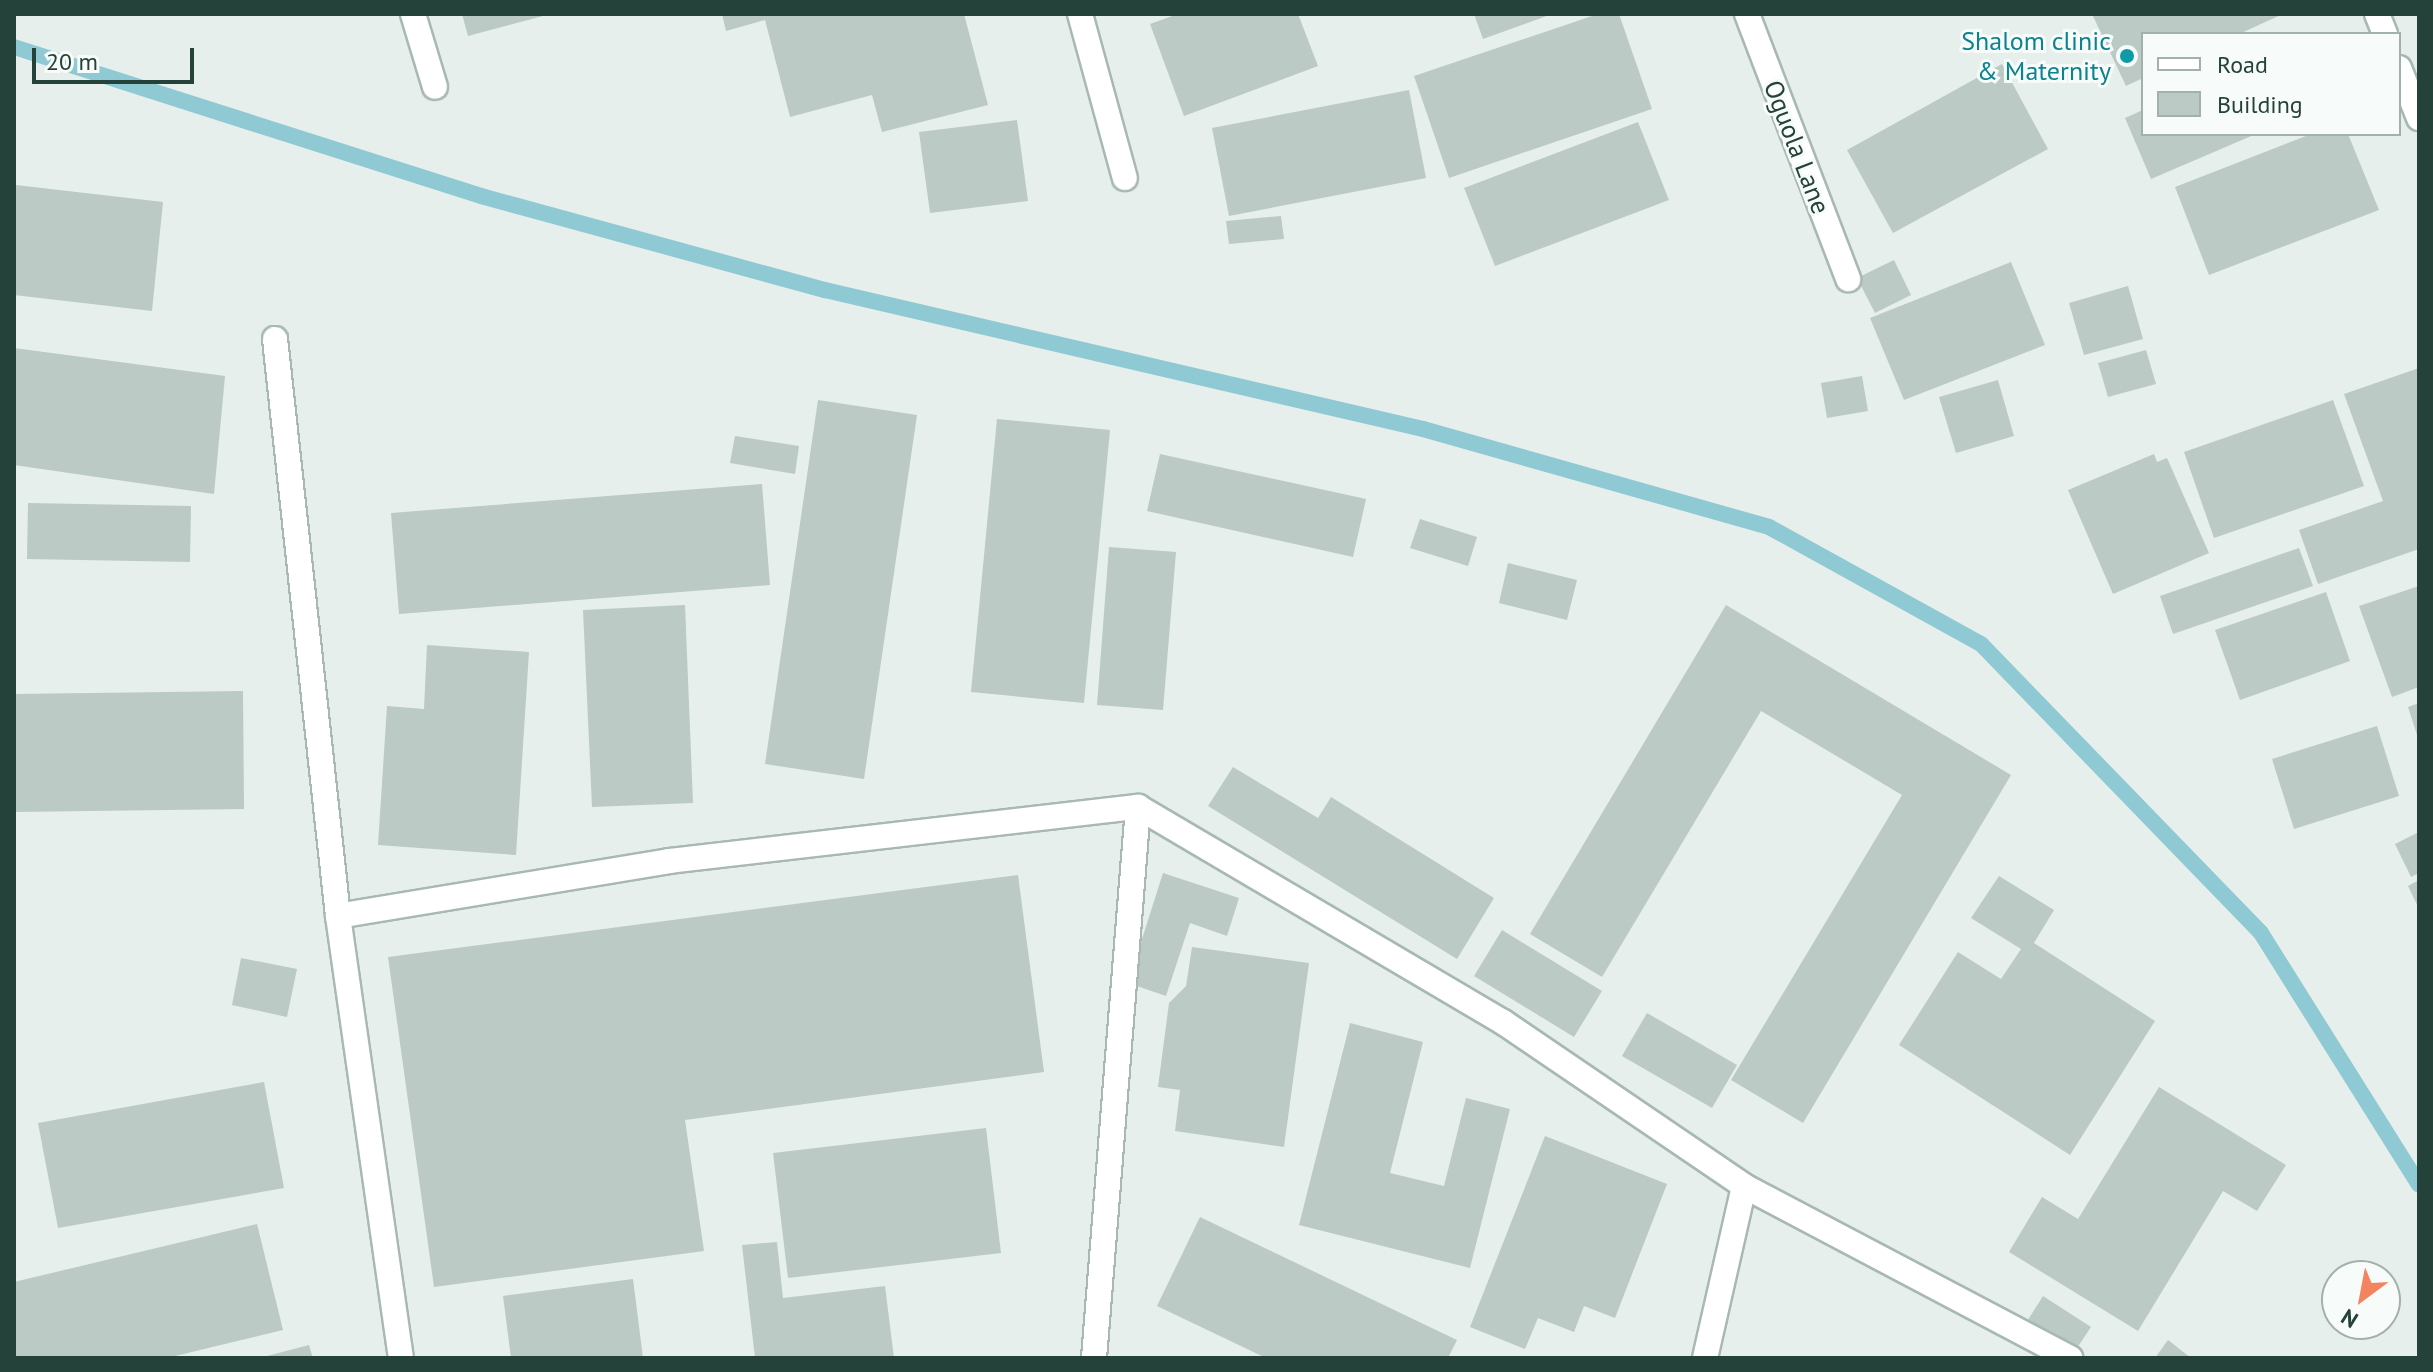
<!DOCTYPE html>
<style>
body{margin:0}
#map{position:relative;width:2433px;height:1372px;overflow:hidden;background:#e6efeb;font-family:"PT Sans",sans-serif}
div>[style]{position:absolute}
.stream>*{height:16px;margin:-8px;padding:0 8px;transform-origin:8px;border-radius:8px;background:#8ec9d4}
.building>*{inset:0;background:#bbcac4}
.roads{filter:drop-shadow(2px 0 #a8b8b2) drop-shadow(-2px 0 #a8b8b2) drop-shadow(0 2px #a8b8b2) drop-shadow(0 -2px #a8b8b2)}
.minor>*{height:24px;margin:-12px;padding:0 12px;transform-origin:12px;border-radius:12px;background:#fff}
.dots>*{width:22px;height:22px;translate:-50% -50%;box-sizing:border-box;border:4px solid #f7fbf9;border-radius:50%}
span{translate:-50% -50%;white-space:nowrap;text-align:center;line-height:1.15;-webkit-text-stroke:6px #f7fbf9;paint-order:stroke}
.culture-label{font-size:26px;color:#0d838f}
.right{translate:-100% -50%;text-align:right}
.street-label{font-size:26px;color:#24423a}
.frame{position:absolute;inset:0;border:16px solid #24423a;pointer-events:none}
.legend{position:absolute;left:2141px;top:32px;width:260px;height:104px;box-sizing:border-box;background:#f7fbf9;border:2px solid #a3b1ad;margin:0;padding:10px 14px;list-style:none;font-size:24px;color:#24423a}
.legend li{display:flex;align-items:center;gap:16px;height:40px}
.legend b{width:40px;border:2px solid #a3b1ad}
.north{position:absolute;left:2321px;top:1260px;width:80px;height:80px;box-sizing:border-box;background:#f7fbf9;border:2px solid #a3b1ad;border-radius:50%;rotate:212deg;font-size:22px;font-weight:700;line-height:32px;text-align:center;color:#24423a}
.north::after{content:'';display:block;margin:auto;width:28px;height:36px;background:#f4845f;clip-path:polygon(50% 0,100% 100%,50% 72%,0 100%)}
.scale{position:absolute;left:32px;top:48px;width:162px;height:36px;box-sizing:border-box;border:4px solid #24423a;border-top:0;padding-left:10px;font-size:24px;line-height:28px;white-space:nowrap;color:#24423a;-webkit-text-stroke:6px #f7fbf9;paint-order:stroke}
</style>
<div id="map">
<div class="stream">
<i style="left:14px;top:47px;width:490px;rotate:17.7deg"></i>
<i style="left:481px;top:196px;width:357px;rotate:15.3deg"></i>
<i style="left:825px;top:290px;width:614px;rotate:13.09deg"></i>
<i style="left:1423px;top:429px;width:360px;rotate:15.8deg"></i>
<i style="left:1769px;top:527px;width:242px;rotate:28.9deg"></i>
<i style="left:1981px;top:644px;width:402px;rotate:45.9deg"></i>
<i style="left:2261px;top:933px;width:297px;rotate:57.9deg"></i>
</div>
<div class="building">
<i style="clip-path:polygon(462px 14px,547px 14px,547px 15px,468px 36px)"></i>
<i style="clip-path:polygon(722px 14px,964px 14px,988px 105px,882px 132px,872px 95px,790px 117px,765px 20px,726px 31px)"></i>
<i style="clip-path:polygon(1178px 14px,1298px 14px,1318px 66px,1184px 116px,1150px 24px)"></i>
<i style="clip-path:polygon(1474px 14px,1552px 14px,1483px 39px)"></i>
<i style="clip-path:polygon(1598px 14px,1619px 14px,1652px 109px,1449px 178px,1414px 76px)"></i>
<i style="clip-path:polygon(2092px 14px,2283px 14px,2239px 34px,2143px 34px,2143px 78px,2126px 86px)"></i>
<i style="clip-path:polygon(2002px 64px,2048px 149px,1893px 233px,1847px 150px)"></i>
<i style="clip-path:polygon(1409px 90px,1426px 178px,1229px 216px,1212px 128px)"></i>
<i style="clip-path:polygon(2143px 110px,2143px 134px,2256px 134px,2151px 179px,2125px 118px)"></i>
<i style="clip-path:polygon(1017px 120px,1028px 201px,930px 213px,919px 132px)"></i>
<i style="clip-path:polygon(1638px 122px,1669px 200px,1495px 266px,1464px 188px)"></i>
<i style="clip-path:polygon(2311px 134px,2348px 134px,2379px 210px,2209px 275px,2175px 187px)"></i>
<i style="clip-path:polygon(16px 185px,163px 202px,152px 311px,14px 295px)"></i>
<i style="clip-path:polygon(1281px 216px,1284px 239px,1229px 244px,1226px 221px)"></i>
<i style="clip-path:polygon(1894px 260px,1911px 295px,1875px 313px,1857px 278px)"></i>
<i style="clip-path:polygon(2011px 262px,2045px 345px,1904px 400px,1870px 318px)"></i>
<i style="clip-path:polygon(2128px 286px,2143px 339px,2084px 355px,2069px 303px)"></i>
<i style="clip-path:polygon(14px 348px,225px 376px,214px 494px,14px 465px)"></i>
<i style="clip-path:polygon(2146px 350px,2156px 384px,2108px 397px,2098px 363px)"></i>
<i style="clip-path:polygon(2419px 368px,2419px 549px,2318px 584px,2299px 530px,2383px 501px,2344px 394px)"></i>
<i style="clip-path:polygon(1862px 376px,1868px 411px,1827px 418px,1821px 383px)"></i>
<i style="clip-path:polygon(1998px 380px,2014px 436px,1956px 453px,1939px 397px)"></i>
<i style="clip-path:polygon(818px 400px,917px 415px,864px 779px,765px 764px)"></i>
<i style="clip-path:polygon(2333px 400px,2364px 486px,2214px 538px,2184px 452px)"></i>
<i style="clip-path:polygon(997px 419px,1110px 430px,1084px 703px,971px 692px)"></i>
<i style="clip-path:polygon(735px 436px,799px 446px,795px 474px,730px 463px)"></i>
<i style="clip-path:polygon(1160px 454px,1366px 499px,1353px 557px,1147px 511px)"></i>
<i style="clip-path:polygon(2154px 454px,2157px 462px,2167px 458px,2209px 553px,2113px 594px,2068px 490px)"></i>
<i style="clip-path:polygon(762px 484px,770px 585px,399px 614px,391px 513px)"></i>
<i style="clip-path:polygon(28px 503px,191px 506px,190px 562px,27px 559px)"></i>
<i style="clip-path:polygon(1420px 519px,1477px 537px,1468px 566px,1410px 548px)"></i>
<i style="clip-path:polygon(1109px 547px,1176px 552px,1163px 710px,1097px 705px)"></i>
<i style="clip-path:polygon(2299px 548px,2313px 586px,2173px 634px,2160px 596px)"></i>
<i style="clip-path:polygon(1508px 563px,1577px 580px,1567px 620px,1499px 603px)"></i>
<i style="clip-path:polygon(2419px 586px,2419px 687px,2392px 697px,2359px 606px)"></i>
<i style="clip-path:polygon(2326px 592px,2350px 661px,2240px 700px,2215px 630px)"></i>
<i style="clip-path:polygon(685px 605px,693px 803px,592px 807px,583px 610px)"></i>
<i style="clip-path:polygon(1726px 605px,2011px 775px,1803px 1123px,1731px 1080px,1902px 795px,1761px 711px,1602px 977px,1530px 934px)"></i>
<i style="clip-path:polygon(427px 645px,529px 652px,516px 855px,378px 845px,387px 706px,424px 709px)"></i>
<i style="clip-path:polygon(243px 691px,244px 809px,14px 812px,14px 694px)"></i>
<i style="clip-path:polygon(2419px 703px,2419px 738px,2418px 738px,2408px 707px)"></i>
<i style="clip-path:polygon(2377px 726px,2399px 796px,2294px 829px,2272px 759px)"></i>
<i style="clip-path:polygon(1233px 767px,1318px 818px,1331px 797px,1494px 898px,1457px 959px,1208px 806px)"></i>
<i style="clip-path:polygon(2419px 832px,2419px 873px,2411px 877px,2395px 844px)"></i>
<i style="clip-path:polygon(1163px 873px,1239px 898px,1227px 936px,1190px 923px,1166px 996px,1128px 983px)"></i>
<i style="clip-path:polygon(1018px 875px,1044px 1072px,685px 1120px,704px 1251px,434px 1287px,388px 957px)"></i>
<i style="clip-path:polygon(1999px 876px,2054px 910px,2034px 943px,2155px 1021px,2070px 1155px,1899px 1045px,1958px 952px,2001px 979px,2021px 949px,1971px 918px)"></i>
<i style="clip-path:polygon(2419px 880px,2419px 909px,2408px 886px)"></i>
<i style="clip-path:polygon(1502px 930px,1602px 991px,1574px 1037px,1474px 976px)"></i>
<i style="clip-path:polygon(1192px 947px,1309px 963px,1284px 1147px,1175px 1131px,1180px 1090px,1158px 1087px,1169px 1003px,1186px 986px)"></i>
<i style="clip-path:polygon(241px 958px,297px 969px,287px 1017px,232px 1005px)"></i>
<i style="clip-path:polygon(1647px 1013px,1737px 1065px,1712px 1108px,1622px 1056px)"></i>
<i style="clip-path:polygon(1350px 1023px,1423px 1042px,1390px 1173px,1444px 1186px,1466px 1098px,1510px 1109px,1470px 1268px,1299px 1225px)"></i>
<i style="clip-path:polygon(264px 1082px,284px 1188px,58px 1228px,38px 1123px)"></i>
<i style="clip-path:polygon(2159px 1087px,2286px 1165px,2257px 1211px,2223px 1191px,2138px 1331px,2009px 1252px,2042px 1197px,2078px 1219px)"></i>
<i style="clip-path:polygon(986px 1128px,1001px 1253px,788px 1278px,773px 1153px)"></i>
<i style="clip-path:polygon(1545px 1136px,1667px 1184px,1615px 1318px,1584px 1306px,1574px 1332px,1538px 1318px,1525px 1349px,1470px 1327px)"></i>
<i style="clip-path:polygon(1200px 1217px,1457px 1340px,1448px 1358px,1266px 1358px,1157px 1306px)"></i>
<i style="clip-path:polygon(257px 1224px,283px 1330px,167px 1358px,14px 1358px,14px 1282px)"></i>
<i style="clip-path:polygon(777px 1242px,783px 1298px,885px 1286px,894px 1358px,755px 1358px,742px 1245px)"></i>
<i style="clip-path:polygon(633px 1279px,643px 1358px,511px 1358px,503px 1296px)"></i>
<i style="clip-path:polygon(2043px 1296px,2091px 1327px,2073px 1354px,2026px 1323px)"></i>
<i style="clip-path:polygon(2168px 1340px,2191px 1358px,2155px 1358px)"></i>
<i style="clip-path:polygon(309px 1345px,313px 1358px,263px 1358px,263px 1357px)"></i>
</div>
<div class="roads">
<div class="minor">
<i style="left:413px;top:14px;width:76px;rotate:73.2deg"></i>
<i style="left:1080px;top:14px;width:170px;rotate:74.7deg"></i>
<i style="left:1747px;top:14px;width:284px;rotate:69.1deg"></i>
<i style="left:2377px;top:14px;width:22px;rotate:68deg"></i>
<i style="left:2399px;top:68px;width:54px;rotate:68.2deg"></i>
<i style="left:275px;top:339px;width:580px;rotate:83.77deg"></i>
<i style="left:338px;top:916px;width:446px;rotate:81.9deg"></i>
<i style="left:338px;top:916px;width:336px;rotate:-9.4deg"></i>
<i style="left:669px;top:861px;width:472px;rotate:-6.6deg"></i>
<i style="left:1138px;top:807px;width:424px;rotate:30.5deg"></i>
<i style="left:1503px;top:1022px;width:292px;rotate:34.2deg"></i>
<i style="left:1744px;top:1186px;width:369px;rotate:27.8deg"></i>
<i style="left:1094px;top:1358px;width:553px;rotate:-85.43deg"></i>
<i style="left:1705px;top:1358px;width:176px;rotate:-77.2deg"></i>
</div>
</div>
<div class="dots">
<i style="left:2127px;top:56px;background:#0f9aa8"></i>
</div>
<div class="culture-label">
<span class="right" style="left:2111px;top:56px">Shalom clinic<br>&amp; Maternity</span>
</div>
<div class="street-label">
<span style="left:1797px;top:147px;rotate:69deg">Oguola Lane</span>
</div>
<div class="frame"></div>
<ul class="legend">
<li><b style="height:10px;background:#fff"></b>Road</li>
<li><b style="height:22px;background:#bbcac4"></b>Building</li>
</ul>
<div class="north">N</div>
<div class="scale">20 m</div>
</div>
